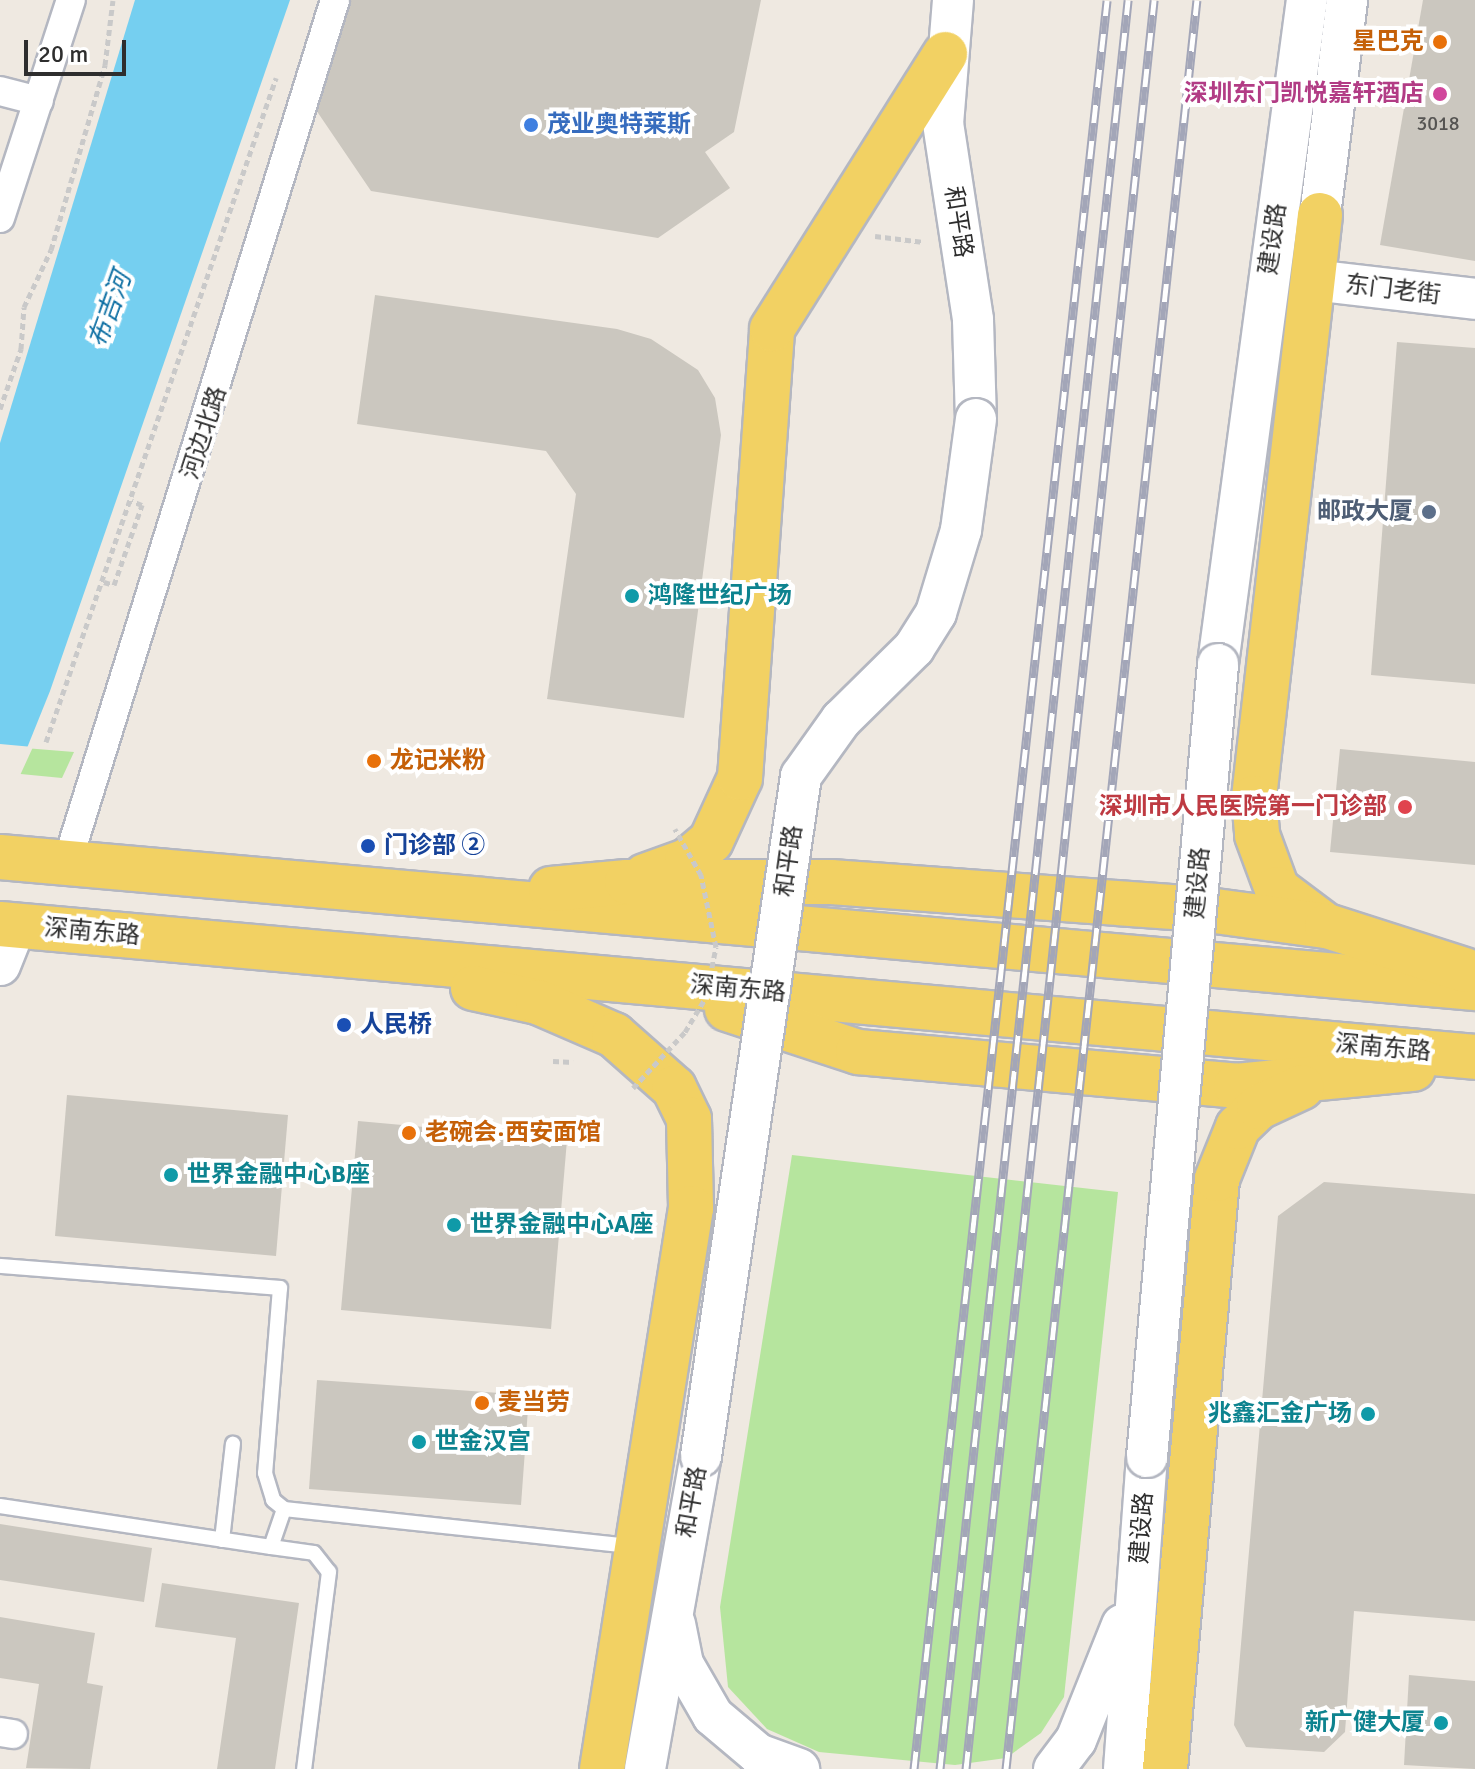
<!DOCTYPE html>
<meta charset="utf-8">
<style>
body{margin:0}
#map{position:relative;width:1475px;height:1769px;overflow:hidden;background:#efe9e1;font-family:Signika,"Noto Sans SC",sans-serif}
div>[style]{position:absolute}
.green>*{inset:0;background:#b6e59e}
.water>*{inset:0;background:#75cff0}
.pier>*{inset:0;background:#efe9e1}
.building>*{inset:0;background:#cbc7bf}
.path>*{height:5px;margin-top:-2.5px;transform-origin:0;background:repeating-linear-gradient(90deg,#c9c9c9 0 6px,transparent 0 10px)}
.roads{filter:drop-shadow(2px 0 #b4b7c1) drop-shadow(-2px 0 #b4b7c1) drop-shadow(0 2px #b4b7c1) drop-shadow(0 -2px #b4b7c1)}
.lane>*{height:14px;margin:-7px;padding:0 7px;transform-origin:7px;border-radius:7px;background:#fff}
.street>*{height:28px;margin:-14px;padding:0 14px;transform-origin:14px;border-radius:14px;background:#fff}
.secondary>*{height:40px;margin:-20px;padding:0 20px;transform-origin:20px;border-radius:20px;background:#fff}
.primary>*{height:44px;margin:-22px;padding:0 22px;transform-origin:22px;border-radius:22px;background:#f2d163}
.rail>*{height:9px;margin-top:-4.5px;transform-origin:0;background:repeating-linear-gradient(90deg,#fff 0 18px,#a3a6b8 0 36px);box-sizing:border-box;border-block:2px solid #a3a6b8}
.path-bridge>*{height:5px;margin-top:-2.5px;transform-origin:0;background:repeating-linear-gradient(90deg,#c9c9c9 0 6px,transparent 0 10px)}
.bridges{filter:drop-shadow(2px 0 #b4b7c1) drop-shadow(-2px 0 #b4b7c1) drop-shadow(0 2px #b4b7c1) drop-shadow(0 -2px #b4b7c1)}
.secondary-bridge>*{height:40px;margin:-20px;padding:0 20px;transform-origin:20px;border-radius:20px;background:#fff}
.dots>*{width:22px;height:22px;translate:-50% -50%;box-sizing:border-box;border:4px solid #fff;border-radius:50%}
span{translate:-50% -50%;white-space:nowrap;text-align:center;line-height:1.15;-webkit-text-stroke:8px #fff;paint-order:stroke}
.number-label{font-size:20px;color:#555452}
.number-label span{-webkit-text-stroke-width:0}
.food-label{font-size:24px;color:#c56008;font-weight:700}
.right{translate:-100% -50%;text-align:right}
.left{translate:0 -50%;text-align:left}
.hotel-label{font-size:24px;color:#b23c85;font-weight:700}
.shop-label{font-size:24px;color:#366cbe;font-weight:700}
.street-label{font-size:24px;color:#2e2e2e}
.service-label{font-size:24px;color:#4e5e75;font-weight:700}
.culture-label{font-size:24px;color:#0d838f;font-weight:700}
.health-label{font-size:24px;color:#be3a42;font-weight:700}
.transit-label{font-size:24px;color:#164399;font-weight:700}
.water-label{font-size:26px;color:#0d6fa3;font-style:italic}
.scale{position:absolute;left:24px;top:40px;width:102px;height:36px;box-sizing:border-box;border:4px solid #2e2e2e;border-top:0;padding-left:10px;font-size:24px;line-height:28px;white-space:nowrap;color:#2e2e2e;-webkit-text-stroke:6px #fff;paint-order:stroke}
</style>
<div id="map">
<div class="green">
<i style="clip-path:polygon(0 746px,74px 752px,62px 778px,0 772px)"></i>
<i style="clip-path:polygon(792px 1155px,1118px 1192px,1064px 1697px,1041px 1733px,1006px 1758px,955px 1765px,819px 1752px,767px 1729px,728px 1687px,720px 1607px)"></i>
</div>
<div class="water">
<i style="clip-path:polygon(135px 0,290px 0,50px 691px,0 815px,0 443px)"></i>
</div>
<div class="pier">
<i style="clip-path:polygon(0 744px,33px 747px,0 819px)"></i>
</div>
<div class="building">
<i style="clip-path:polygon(349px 0,761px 0,734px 132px,705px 152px,730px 188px,658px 238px,371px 191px,314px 107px)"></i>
<i style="clip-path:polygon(1423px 0,1475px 0,1475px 261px,1380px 245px)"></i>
<i style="clip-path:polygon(375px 295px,617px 329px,651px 339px,698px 370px,715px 398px,721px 435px,684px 718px,547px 699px,576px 494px,546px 451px,357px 424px)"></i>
<i style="clip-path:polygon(1397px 342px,1475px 348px,1475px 684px,1371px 675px)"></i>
<i style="clip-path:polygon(1340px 749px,1475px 762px,1475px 865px,1330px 852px)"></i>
<i style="clip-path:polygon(67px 1095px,288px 1115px,276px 1256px,55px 1236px)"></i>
<i style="clip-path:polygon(358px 1121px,567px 1140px,551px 1329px,341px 1310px)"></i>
<i style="clip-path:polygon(1324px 1182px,1475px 1194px,1475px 1621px,1354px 1611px,1345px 1732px,1324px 1752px,1246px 1747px,1234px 1725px,1278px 1216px)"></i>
<i style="clip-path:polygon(317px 1380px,529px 1395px,521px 1505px,309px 1489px)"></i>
<i style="clip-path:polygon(0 1524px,152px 1548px,144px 1602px,0 1580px)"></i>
<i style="clip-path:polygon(162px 1583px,299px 1603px,275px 1769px,217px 1769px,236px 1638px,155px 1627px)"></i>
<i style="clip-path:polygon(0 1617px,95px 1633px,87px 1683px,103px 1686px,90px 1769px,26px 1768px,39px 1684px,0 1678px)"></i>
<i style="clip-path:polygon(1409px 1675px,1475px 1681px,1475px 1769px,1404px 1765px)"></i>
</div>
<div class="path">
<i style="left:875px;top:236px;width:49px;rotate:7deg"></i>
<i style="left:0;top:409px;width:64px;rotate:-70.7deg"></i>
<i style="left:21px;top:349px;width:42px;rotate:-85.9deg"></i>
<i style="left:24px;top:307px;width:63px;rotate:-64.7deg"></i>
<i style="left:51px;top:250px;width:193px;rotate:-73.7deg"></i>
<i style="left:105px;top:65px;width:65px;rotate:-83deg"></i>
<i style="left:104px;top:582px;width:10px;rotate:17deg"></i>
<i style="left:114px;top:585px;width:85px;rotate:-70.7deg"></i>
<i style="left:142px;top:505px;width:11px;rotate:-158deg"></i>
<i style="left:46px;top:742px;width:703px;rotate:-70.89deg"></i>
<i style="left:553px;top:1061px;width:20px;rotate:3deg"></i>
</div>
<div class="roads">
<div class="lane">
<i style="left:0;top:1266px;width:281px;rotate:4.5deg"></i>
<i style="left:280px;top:1288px;width:186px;rotate:94.6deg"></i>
<i style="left:265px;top:1473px;width:28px;rotate:73deg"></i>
<i style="left:273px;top:1500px;width:14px;rotate:39deg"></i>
<i style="left:284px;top:1509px;width:350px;rotate:6.1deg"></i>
<i style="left:0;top:1506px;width:274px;rotate:8.6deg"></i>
<i style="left:271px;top:1547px;width:40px;rotate:-71.1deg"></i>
<i style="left:222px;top:1540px;width:97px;rotate:-83.5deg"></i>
<i style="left:271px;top:1547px;width:43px;rotate:7.9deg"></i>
<i style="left:314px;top:1553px;width:24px;rotate:52deg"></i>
<i style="left:329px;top:1572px;width:199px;rotate:97.2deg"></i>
</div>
<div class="street">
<i style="left:0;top:91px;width:40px;rotate:14.4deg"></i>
<i style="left:0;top:218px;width:229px;rotate:-72deg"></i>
<i style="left:67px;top:863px;width:904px;rotate:-72.75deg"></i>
<i style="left:0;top:1732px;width:13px;rotate:9deg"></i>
</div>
<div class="secondary">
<i style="left:953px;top:0;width:123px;rotate:94.6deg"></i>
<i style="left:943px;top:123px;width:199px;rotate:81.3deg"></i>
<i style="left:973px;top:320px;width:99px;rotate:88.3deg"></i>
<i style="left:1320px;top:215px;width:217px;rotate:-82.8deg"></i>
<i style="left:1312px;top:280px;width:164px;rotate:6.6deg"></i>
<i style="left:1218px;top:664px;width:670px;rotate:-82.37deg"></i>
<i style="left:0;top:965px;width:43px;rotate:-68.2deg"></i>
<i style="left:675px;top:1624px;width:41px;rotate:78.7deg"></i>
<i style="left:683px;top:1664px;width:60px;rotate:60deg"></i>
<i style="left:713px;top:1716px;width:59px;rotate:40.2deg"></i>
<i style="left:758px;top:1754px;width:44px;rotate:20.1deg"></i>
<i style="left:645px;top:1769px;width:318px;rotate:-79.9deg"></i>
<i style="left:1054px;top:1769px;width:36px;rotate:-53deg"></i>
<i style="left:1076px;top:1740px;width:124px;rotate:-68.2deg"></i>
<i style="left:1124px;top:1769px;width:313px;rotate:-85.8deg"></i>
</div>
<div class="primary">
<i style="left:1320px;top:215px;width:587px;rotate:96.46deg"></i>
<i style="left:1254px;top:798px;width:37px;rotate:85deg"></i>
<i style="left:1257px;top:835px;width:58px;rotate:69.7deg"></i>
<i style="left:1277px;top:889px;width:55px;rotate:36.9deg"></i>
<i style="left:0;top:857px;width:1481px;rotate:5.08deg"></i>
<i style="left:645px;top:876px;width:45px;rotate:-19.7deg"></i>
<i style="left:687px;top:861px;width:31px;rotate:-40deg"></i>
<i style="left:711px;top:841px;width:69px;rotate:-65.3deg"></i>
<i style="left:740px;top:778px;width:450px;rotate:-85.9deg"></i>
<i style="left:772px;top:329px;width:325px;rotate:-57.8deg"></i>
<i style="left:551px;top:889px;width:76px;rotate:-5.3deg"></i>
<i style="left:627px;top:882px;width:204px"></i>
<i style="left:831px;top:882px;width:378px;rotate:4.2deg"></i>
<i style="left:1208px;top:910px;width:120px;rotate:7.7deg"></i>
<i style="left:1327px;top:926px;width:145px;rotate:17.7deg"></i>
<i style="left:0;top:924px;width:1481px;rotate:5.15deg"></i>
<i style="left:473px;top:988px;width:66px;rotate:12.2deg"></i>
<i style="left:538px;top:1002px;width:83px;rotate:23.5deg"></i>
<i style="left:614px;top:1035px;width:80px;rotate:41.5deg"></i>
<i style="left:674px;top:1088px;width:34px;rotate:64deg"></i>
<i style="left:689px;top:1119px;width:89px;rotate:88.7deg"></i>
<i style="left:691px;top:1208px;width:568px;rotate:99.01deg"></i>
<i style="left:727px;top:1009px;width:138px;rotate:18.2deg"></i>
<i style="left:858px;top:1052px;width:380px;rotate:5.1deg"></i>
<i style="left:1236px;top:1086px;width:178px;rotate:-5.5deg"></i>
<i style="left:1165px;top:1769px;width:592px;rotate:-84.96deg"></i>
<i style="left:1217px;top:1179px;width:56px;rotate:-68deg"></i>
<i style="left:1238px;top:1127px;width:29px;rotate:-44deg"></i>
<i style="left:1259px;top:1107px;width:47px;rotate:-24.9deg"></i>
</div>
</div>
<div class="rail">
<i style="left:914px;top:1769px;width:1779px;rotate:-83.77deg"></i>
<i style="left:940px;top:1769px;width:1779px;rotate:-83.93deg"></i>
<i style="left:966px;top:1769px;width:1779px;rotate:-83.93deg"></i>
<i style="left:1006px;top:1769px;width:1779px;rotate:-83.84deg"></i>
</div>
<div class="path-bridge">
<i style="left:633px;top:1088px;width:76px;rotate:-47.1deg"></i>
<i style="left:685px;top:1032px;width:41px;rotate:-59deg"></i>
<i style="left:706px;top:997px;width:51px;rotate:-78.7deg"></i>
<i style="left:716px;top:947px;width:74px;rotate:-101.8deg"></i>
<i style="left:701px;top:875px;width:53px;rotate:-119.5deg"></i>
</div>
<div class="bridges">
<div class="secondary-bridge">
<i style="left:701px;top:1456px;width:687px;rotate:-81.63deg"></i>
<i style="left:801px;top:776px;width:69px;rotate:-54.5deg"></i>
<i style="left:841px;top:720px;width:103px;rotate:-44.6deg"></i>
<i style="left:914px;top:648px;width:41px;rotate:-57.8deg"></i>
<i style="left:936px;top:613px;width:87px;rotate:-73.2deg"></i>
<i style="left:961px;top:530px;width:112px;rotate:-82.3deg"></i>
<i style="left:1147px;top:1457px;width:796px;rotate:-84.88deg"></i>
</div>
</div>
<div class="dots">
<i style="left:1440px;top:42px;background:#e8710a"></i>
<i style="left:1440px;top:94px;background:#d1479c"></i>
<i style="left:531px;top:125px;background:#3f7fe0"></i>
<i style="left:1429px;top:512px;background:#5c6f8a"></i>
<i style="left:632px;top:596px;background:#0f9aa8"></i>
<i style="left:374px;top:761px;background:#e8710a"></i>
<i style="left:1405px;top:807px;background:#e0444e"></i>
<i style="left:368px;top:846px;background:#1a4fb4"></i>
<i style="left:344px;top:1025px;background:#1a4fb4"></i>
<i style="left:409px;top:1133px;background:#e8710a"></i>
<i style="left:171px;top:1175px;background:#0f9aa8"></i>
<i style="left:454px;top:1225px;background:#0f9aa8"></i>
<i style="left:482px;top:1403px;background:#e8710a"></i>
<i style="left:1368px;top:1414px;background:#0f9aa8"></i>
<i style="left:419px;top:1442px;background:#0f9aa8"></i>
<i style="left:1441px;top:1723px;background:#0f9aa8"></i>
</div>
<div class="number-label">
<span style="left:1438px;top:123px">3018</span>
</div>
<div class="food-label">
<span class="right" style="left:1424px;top:42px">星巴克</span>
<span class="left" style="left:390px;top:761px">龙记米粉</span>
<span class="left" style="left:425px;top:1133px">老碗会·西安面馆</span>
<span class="left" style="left:498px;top:1403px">麦当劳</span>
</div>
<div class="hotel-label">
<span class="right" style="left:1424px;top:94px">深圳东门凯悦嘉轩酒店</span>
</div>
<div class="shop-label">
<span class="left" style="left:547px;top:125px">茂业奥特莱斯</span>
</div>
<div class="street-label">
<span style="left:958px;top:222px;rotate:81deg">和平路</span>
<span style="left:1273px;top:239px;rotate:-82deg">建设路</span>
<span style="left:1393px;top:290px;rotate:7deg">东门老街</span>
<span style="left:204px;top:433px;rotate:-72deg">河边北路</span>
<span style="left:789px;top:861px;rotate:-82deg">和平路</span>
<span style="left:1198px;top:883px;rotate:-85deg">建设路</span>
<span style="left:92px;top:932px;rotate:5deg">深南东路</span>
<span style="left:738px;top:989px;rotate:5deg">深南东路</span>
<span style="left:1383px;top:1048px;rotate:5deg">深南东路</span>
<span style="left:692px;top:1502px;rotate:-80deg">和平路</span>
<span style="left:1142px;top:1528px;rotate:-86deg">建设路</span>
</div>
<div class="service-label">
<span class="right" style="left:1413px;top:512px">邮政大厦</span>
</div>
<div class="culture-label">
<span class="left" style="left:648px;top:596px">鸿隆世纪广场</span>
<span class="left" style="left:187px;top:1175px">世界金融中心B座</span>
<span class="left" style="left:470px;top:1225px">世界金融中心A座</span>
<span class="right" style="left:1352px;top:1414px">兆鑫汇金广场</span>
<span class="left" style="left:435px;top:1442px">世金汉宫</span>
<span class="right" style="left:1425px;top:1723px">新广健大厦</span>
</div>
<div class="health-label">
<span class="right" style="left:1387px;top:807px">深圳市人民医院第一门诊部</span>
</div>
<div class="transit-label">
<span class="left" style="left:384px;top:846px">门诊部 ②</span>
<span class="left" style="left:360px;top:1025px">人民桥</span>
</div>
<div class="water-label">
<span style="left:111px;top:310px;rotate:-70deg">布吉河</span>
</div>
<div class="scale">20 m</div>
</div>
